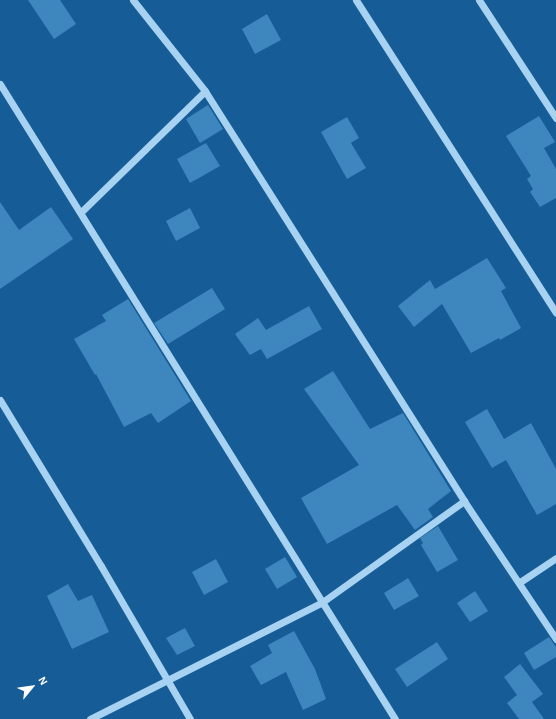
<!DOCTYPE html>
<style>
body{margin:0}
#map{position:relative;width:556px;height:719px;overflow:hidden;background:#165d97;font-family:"Alegreya Sans",sans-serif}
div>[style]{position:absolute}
.building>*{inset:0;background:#3e86be}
.minor>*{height:7px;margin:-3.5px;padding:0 3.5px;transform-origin:3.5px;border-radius:3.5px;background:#a8d2f2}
span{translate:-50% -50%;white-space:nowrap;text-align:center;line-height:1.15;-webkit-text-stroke:4px #165d97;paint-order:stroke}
.north{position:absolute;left:12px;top:667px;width:40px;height:40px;-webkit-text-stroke:3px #165d97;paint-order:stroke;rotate:61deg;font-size:11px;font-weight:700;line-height:16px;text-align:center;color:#fff}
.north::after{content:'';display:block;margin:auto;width:14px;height:18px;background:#fff;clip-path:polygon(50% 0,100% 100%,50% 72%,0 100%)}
</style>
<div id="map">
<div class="building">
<i style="clip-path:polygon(28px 0,60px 0,76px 24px,54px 39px)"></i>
<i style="clip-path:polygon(267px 14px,281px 40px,255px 54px,242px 29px)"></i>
<i style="clip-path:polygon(208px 105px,223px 129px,200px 143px,186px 119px)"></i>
<i style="clip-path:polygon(539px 116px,555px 142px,544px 148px,556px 169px,556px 198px,540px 207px,530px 192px,533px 189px,527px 179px,531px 176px,506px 136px)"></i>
<i style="clip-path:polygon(347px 117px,359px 138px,351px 143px,366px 168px,347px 179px,321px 132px)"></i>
<i style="clip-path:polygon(206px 143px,220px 166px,190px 183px,177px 159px)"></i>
<i style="clip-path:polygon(0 202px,19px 230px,51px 207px,73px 239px,0 289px)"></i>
<i style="clip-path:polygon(190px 208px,200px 228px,176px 241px,166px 221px)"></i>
<i style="clip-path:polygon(487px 258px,506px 288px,501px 291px,521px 328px,500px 340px,499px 338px,471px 353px,442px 304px,414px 327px,398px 306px,430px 280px,435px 289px)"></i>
<i style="clip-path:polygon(212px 288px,225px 309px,168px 344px,154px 323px)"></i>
<i style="clip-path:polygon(128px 299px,191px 401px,158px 423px,151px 413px,124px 427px,96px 374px,95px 375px,74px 339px,106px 321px,102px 315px)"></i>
<i style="clip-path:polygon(309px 306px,322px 329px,267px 359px,261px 349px,250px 355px,235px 334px,258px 318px,266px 330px)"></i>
<i style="clip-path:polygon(333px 371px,370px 429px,403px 413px,451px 491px,428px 509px,433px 517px,415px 530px,397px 505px,327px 544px,301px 498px,359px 465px,304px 389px)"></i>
<i style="clip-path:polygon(487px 409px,504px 439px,531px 423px,556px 469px,556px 504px,537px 515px,506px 460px,492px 468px,465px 422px)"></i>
<i style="clip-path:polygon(438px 526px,458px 560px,437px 572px,421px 545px,423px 543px,420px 538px)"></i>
<i style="clip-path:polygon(285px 557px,297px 577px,277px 589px,265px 569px)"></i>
<i style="clip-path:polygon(216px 559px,228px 582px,204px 595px,192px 572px)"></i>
<i style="clip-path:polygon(408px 578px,419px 596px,394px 610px,384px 593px)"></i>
<i style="clip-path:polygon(68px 584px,78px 601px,92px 595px,109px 632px,72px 649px,47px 596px)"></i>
<i style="clip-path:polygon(475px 591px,488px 611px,470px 622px,457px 603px)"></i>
<i style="clip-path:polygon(185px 628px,195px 646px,177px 655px,166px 638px)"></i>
<i style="clip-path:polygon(294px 631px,315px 669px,326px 699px,303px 710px,286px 672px,261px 685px,250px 666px,272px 653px,268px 645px)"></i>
<i style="clip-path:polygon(549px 637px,556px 647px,556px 657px,534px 670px,524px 653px)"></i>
<i style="clip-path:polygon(437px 642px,448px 659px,407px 687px,395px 669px)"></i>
<i style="clip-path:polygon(520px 664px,543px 694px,532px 702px,544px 719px,519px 719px,507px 703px,517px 695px,504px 677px)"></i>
</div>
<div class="minor">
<i style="left:133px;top:0;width:116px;rotate:51.6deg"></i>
<i style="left:205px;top:91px;width:485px;rotate:57.7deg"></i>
<i style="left:464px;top:501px;width:166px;rotate:56.3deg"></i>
<i style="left:356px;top:0;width:371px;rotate:57.4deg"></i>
<i style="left:479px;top:0;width:141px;rotate:56.9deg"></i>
<i style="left:0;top:84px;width:748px;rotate:58.12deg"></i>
<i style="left:81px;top:212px;width:173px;rotate:-44.3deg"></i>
<i style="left:0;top:400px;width:194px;rotate:58.7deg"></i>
<i style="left:101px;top:566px;width:177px;rotate:59.8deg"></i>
<i style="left:520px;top:582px;width:43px;rotate:-33.7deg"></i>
<i style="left:90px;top:719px;width:258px;rotate:-26.7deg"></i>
<i style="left:321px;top:603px;width:176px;rotate:-35.5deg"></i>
</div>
<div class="north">N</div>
</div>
